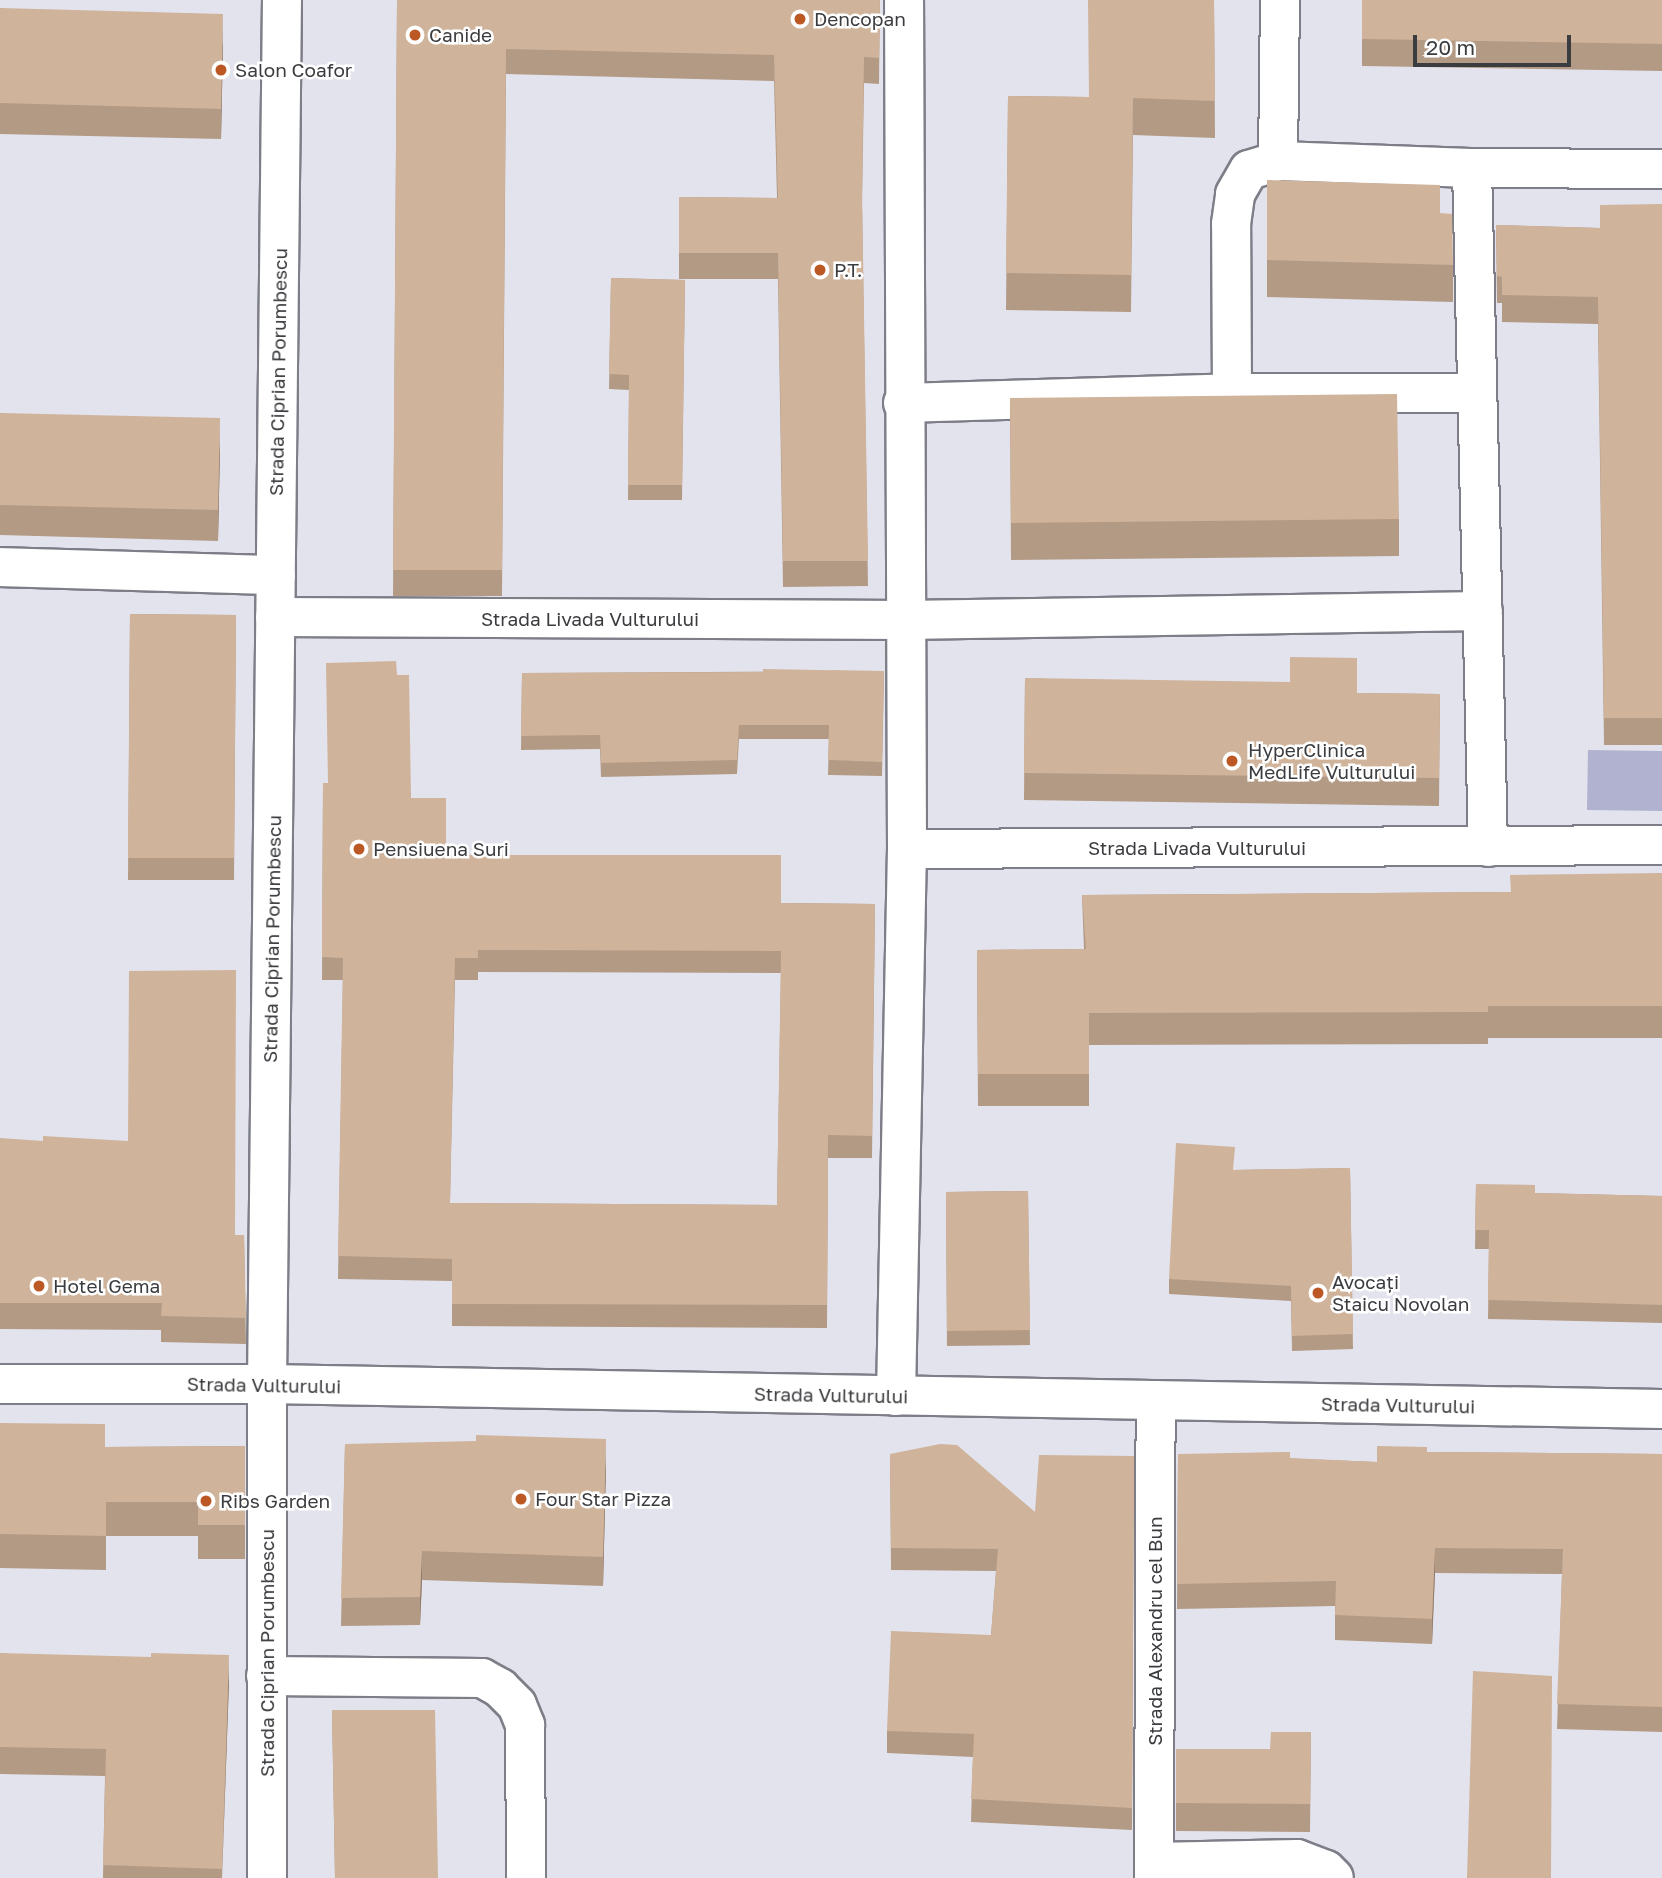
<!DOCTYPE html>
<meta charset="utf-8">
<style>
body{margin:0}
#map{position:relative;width:1662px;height:1878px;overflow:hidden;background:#e3e3ed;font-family:"Golos Text",sans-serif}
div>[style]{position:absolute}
.green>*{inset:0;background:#b1b2cf}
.roads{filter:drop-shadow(2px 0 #7d7e87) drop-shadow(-2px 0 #7d7e87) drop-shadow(0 2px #7d7e87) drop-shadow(0 -2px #7d7e87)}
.minor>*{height:38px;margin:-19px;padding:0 19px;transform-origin:19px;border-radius:19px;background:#fff}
.wall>*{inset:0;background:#b29a85}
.shaded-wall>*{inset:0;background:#917d6c}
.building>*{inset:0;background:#cfb39b}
.dots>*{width:19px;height:19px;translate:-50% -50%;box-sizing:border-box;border:4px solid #fff;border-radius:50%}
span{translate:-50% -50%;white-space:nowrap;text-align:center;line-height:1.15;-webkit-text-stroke:5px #fff;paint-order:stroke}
.poi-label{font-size:19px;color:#3b3c3f}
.left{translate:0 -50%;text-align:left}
.street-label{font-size:19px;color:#3b3c3f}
.scale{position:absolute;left:1413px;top:35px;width:158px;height:32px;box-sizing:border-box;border:4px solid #3b3c3f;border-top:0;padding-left:9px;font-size:21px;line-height:24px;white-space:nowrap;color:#3b3c3f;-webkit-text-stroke:5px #fff;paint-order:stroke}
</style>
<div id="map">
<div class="green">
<i style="clip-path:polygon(1588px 750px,1662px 751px,1662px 811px,1587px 810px)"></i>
</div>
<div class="roads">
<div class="minor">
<i style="left:1278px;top:161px;width:161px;rotate:-89.3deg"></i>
<i style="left:1472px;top:168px;width:190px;rotate:0.3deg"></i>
<i style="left:1232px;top:393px;width:169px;rotate:-90.3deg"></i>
<i style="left:1231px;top:224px;width:30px;rotate:-82deg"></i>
<i style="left:1235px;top:194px;width:28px;rotate:-60deg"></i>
<i style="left:1249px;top:170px;width:30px;rotate:-17deg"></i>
<i style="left:1278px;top:161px;width:194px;rotate:2.1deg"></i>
<i style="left:1472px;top:168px;width:679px;rotate:88.65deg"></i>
<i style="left:903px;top:403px;width:329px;rotate:-1.7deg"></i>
<i style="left:1232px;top:393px;width:245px"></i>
<i style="left:0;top:567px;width:276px;rotate:1.7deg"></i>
<i style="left:275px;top:617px;width:629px;rotate:0.27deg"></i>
<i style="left:904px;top:620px;width:579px;rotate:-0.89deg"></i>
<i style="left:907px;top:849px;width:755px;rotate:-0.3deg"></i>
<i style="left:0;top:1384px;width:267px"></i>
<i style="left:267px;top:1384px;width:1395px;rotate:1.03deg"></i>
<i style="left:896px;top:1396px;width:547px;rotate:-88.85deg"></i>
<i style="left:907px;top:849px;width:849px;rotate:-90.2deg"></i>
<i style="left:266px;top:1676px;width:216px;rotate:0.5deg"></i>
<i style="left:482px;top:1678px;width:21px;rotate:29deg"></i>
<i style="left:500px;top:1688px;width:24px;rotate:45deg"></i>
<i style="left:517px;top:1705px;width:22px;rotate:68deg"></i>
<i style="left:525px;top:1725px;width:153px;rotate:89.6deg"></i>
<i style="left:1154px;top:1862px;width:143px;rotate:-1.2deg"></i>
<i style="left:1297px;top:1859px;width:31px;rotate:21deg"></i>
<i style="left:1326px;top:1870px;width:11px;rotate:45deg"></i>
<i style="left:267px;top:1878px;width:494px;rotate:-90deg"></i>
<i style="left:267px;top:1384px;width:1384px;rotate:-89.38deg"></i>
<i style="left:1154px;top:1878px;width:478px;rotate:-89.8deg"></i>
</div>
</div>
<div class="wall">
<i style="clip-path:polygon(397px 0,880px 0,879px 84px,864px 83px,862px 204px,868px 586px,783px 587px,778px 279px,679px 279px,679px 197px,777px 198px,774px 81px,506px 74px,502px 596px,393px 596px)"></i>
<i style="clip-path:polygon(1214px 0,1215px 138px,1133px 135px,1131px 312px,1006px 310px,1008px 96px,1089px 97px)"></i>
<i style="clip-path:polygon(1362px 0,1662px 0,1662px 71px,1362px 66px)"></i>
<i style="clip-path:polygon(0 8px,223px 45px,221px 139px,0 134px)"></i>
<i style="clip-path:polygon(1267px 180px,1440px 213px,1453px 265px,1453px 302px,1267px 297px)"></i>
<i style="clip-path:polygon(1662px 204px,1662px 745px,1604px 745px,1598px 324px,1502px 322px,1502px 303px,1497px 303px,1496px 225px,1600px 228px)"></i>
<i style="clip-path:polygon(611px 278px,685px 280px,682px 500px,628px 500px,629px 390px,609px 389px)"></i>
<i style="clip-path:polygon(1010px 398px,1399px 519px,1399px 556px,1011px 560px)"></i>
<i style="clip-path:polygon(0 413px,220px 449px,218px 541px,0 535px)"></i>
<i style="clip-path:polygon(130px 614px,236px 615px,234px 880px,128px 880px)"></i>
<i style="clip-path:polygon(884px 671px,882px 776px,828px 775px,829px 739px,739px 739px,737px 774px,601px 777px,600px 749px,521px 750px,522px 673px)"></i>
<i style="clip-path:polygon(evenodd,397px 675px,411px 798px,446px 855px,781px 903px,875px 904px,872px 1158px,828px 1158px,827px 1328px,452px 1326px,452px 1281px,338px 1279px,343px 980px,322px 980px,323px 783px,328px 783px,397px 675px,478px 972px,781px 973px,777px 1205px,450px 1203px,455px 980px,478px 980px,478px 972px)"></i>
<i style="clip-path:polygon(1025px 678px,1357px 693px,1440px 694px,1439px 806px,1024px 800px)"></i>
<i style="clip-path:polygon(1662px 873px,1662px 1038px,1488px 1038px,1488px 1044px,1089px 1045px,1089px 1106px,978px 1106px,977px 950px,1084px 949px,1082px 895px,1510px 892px)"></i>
<i style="clip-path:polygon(0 1138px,235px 1235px,244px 1235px,246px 1344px,161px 1342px,161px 1330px,0 1329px)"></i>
<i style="clip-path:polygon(1350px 1168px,1353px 1349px,1292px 1351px,1291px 1301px,1169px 1294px,1169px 1279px,1234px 1170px)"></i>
<i style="clip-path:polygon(1476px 1184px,1535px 1193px,1662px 1196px,1662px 1323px,1488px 1319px,1489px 1249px,1475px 1249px)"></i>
<i style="clip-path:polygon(1028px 1191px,1030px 1345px,947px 1346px,946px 1192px)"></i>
<i style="clip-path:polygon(0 1423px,105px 1447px,245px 1446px,245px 1559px,198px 1559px,198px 1536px,106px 1536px,106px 1570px,0 1568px)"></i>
<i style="clip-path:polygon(345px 1444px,606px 1467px,603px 1586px,422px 1580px,420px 1625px,341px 1626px)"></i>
<i style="clip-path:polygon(1427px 1452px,1662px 1454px,1662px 1732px,1557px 1729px,1562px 1574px,1435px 1573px,1432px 1644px,1335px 1640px,1335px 1606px,1177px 1609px,1178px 1454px,1377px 1462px)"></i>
<i style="clip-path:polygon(890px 1454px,1035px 1512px,1134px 1456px,1132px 1830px,971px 1822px,973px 1757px,887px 1753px,887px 1731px,991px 1635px,996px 1571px,891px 1570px)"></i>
<i style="clip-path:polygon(0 1653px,229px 1681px,222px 1878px,103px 1878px,105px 1776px,0 1774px)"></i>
<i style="clip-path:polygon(332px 1710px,438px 1878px,335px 1878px)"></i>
<i style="clip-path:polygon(1311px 1732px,1310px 1832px,1176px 1831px,1176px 1749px,1270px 1749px)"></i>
</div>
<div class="shaded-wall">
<i style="clip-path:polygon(223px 14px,223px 45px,221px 139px,221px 109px)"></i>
<i style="clip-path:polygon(220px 418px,220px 449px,218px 541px,218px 510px)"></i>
<i style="clip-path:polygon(606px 1439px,606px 1467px,603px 1586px,603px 1557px)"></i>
<i style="clip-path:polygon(1435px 1548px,1435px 1573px,1432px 1644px,1432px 1619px)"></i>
<i style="clip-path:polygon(422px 1551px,422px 1580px,420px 1625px,420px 1597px)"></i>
<i style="clip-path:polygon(229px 1655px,229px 1681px,222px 1878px)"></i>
</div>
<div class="building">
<i style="clip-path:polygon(397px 0,880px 0,879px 58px,864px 57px,862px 193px,868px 561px,783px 561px,778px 253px,679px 253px,679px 197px,778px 198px,774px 55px,506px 49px,502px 570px,393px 570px)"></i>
<i style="clip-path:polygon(1088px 0,1214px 0,1215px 101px,1133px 98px,1131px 275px,1006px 273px,1008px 96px,1089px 97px)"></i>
<i style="clip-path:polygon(1362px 0,1662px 0,1662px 44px,1362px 39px)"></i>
<i style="clip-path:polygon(0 8px,223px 14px,221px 109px,0 103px)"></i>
<i style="clip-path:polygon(1267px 180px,1440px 185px,1440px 213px,1452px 214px,1453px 265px,1267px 260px)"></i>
<i style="clip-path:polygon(1662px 204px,1662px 718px,1604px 718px,1598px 297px,1502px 295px,1502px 277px,1497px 276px,1496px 225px,1600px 228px,1600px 205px)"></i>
<i style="clip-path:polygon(611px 278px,685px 280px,682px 485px,628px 485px,629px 375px,609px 374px)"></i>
<i style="clip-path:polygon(1397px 394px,1399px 519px,1011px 523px,1010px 398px)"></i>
<i style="clip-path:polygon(0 413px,220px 418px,218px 510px,0 505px)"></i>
<i style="clip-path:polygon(130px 614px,236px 615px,234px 858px,128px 858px)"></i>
<i style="clip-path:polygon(1290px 657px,1357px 658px,1357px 693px,1440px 694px,1439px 778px,1024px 773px,1025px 678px,1290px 682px)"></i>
<i style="clip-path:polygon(evenodd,396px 661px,397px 675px,409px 675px,411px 798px,446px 798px,446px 855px,781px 855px,781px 903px,875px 904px,872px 1136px,828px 1135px,827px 1305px,452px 1304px,452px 1259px,338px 1256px,343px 958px,322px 957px,323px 783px,328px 783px,326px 663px,396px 661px,478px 950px,781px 951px,777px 1205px,450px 1203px,455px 958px,478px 958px,478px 950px)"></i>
<i style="clip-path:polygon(763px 669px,884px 671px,882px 762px,828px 760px,829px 725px,739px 725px,737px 760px,601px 763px,600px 735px,521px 736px,522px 673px,763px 672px)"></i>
<i style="clip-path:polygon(1662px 873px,1662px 1006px,1488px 1006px,1488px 1012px,1089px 1013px,1089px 1074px,978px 1074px,977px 950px,1086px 949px,1082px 895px,1511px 892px,1510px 875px)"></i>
<i style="clip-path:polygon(236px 970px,235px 1235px,244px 1235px,246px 1318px,161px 1316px,162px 1303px,0 1303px,0 1138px,43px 1141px,43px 1136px,128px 1141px,129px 971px)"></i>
<i style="clip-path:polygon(1176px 1143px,1235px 1147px,1233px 1170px,1350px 1168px,1353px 1334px,1292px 1336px,1291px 1286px,1169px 1279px)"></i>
<i style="clip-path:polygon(1476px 1184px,1535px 1185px,1535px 1193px,1662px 1196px,1662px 1305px,1488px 1300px,1489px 1230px,1475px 1230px)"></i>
<i style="clip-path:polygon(1028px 1191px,1030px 1330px,947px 1331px,946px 1192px)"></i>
<i style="clip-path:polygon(0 1423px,105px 1424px,105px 1447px,245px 1446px,245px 1525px,198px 1525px,198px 1502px,106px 1502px,106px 1536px,0 1534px)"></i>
<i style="clip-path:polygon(476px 1435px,606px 1439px,603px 1557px,422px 1551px,420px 1597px,341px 1598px,345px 1444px,476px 1441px)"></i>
<i style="clip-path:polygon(940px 1444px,957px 1445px,1035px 1512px,1039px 1455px,1134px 1456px,1132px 1808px,971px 1799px,974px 1734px,887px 1731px,891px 1631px,991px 1635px,998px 1549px,891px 1548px,890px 1454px)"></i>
<i style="clip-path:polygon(1377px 1446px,1427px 1447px,1427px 1452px,1662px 1454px,1662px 1707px,1557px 1704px,1563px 1549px,1435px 1548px,1432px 1619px,1335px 1615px,1336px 1581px,1177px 1584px,1178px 1454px,1290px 1452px,1290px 1458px,1377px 1462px)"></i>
<i style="clip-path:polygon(0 1653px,151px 1657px,151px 1653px,229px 1655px,222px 1869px,103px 1865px,106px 1749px,0 1747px)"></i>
<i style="clip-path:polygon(1473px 1671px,1552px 1676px,1551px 1878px,1467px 1878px)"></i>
<i style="clip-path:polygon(332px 1710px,435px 1710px,438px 1878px,335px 1878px)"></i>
<i style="clip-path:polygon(1271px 1732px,1311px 1732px,1310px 1804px,1176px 1803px,1176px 1749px,1270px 1749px)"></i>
</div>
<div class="dots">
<i style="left:800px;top:19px;background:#bc5824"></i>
<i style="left:415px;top:35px;background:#bc5824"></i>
<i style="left:221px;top:70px;background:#bc5824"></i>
<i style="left:820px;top:270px;background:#bc5824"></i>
<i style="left:1232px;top:761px;background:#bc5824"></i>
<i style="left:359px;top:849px;background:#bc5824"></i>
<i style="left:39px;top:1286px;background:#bc5824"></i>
<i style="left:1318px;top:1293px;background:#bc5824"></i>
<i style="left:521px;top:1499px;background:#bc5824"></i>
<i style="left:206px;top:1501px;background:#bc5824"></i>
</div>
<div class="poi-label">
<span class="left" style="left:814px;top:19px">Dencopan</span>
<span class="left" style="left:429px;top:35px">Canide</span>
<span class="left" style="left:235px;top:70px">Salon Coafor</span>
<span class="left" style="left:834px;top:270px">P.T.</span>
<span class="left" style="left:1248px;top:761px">HyperClinica<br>MedLife Vulturului</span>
<span class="left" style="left:373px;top:849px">Pensiuena Suri</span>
<span class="left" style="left:1332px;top:1293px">Avocați<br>Staicu Novolan</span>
<span class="left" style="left:53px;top:1286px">Hotel Gema</span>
<span class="left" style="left:535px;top:1499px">Four Star Pizza</span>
<span class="left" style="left:220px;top:1501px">Ribs Garden</span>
</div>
<div class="street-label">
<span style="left:278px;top:372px;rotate:-89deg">Strada Ciprian Porumbescu</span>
<span style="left:590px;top:619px">Strada Livada Vulturului</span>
<span style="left:1197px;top:848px">Strada Livada Vulturului</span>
<span style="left:272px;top:939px;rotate:-89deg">Strada Ciprian Porumbescu</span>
<span style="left:264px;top:1385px;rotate:1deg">Strada Vulturului</span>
<span style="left:831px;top:1395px;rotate:1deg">Strada Vulturului</span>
<span style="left:1398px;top:1405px;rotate:1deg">Strada Vulturului</span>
<span style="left:1155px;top:1631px;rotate:-90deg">Strada Alexandru cel Bun</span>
<span style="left:267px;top:1653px;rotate:-90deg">Strada Ciprian Porumbescu</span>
</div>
<div class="scale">20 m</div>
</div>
